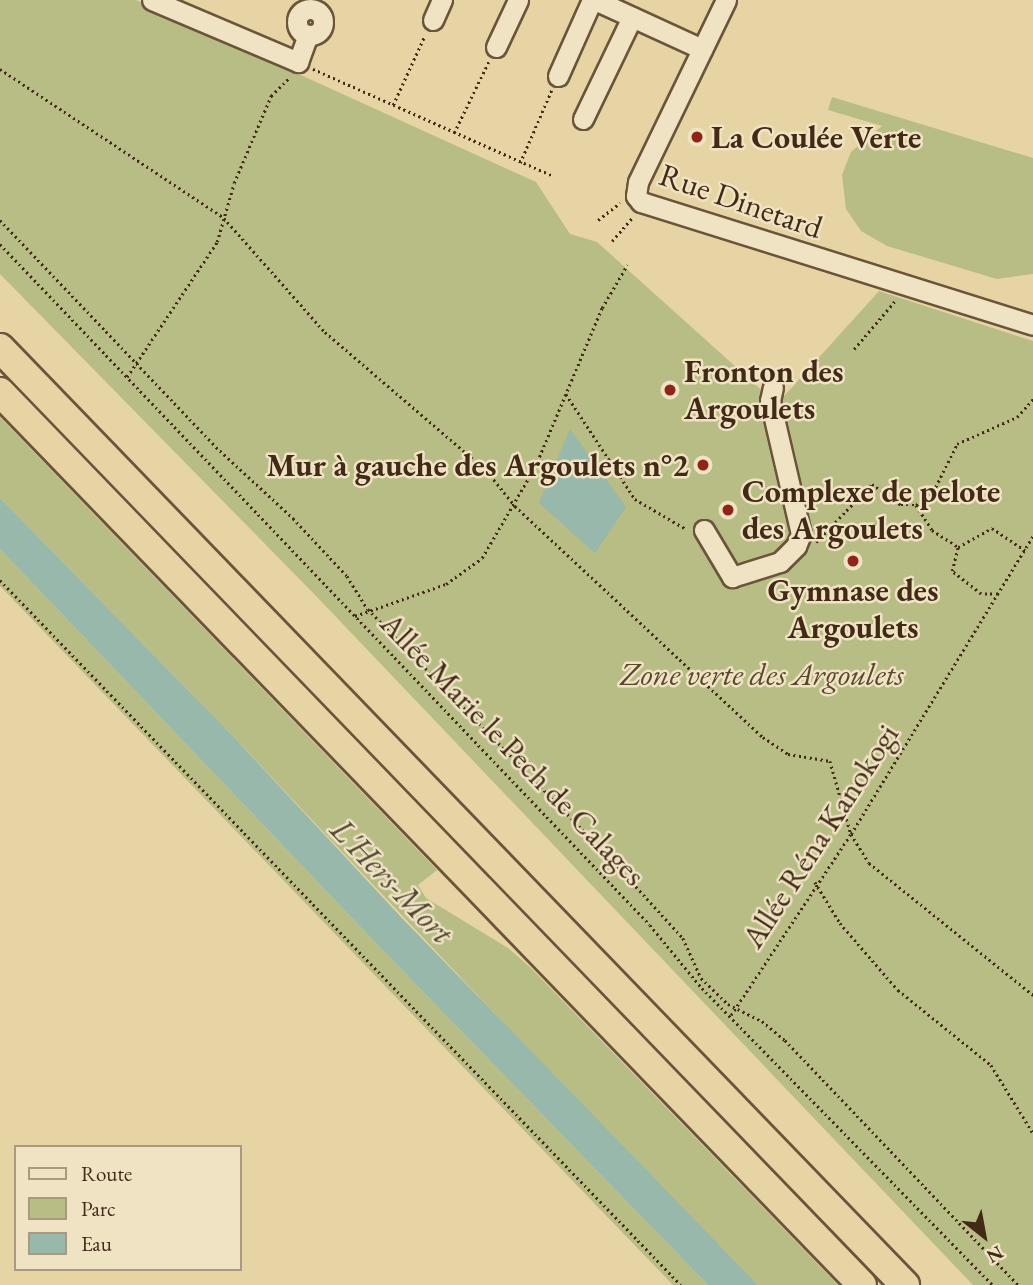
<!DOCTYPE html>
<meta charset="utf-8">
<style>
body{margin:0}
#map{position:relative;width:1033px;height:1285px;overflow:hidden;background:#e7d4a5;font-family:"EB Garamond",serif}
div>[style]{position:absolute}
.green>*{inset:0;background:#b8bc85}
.water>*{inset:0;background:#97b8aa}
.path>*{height:2.5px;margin-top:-1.25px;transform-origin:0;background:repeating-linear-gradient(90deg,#422a17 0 2px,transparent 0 5.5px)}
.roads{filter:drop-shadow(2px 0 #6b543a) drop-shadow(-2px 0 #6b543a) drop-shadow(0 2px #6b543a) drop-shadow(0 -2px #6b543a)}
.minor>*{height:19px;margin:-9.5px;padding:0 9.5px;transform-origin:9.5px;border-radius:9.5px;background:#efe3c4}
.minor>.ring{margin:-9.5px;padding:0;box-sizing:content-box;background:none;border:19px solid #efe3c4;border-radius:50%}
.highway>*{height:28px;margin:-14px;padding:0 14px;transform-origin:14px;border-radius:14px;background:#e7d4a5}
.dots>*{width:19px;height:19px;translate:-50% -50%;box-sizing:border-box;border:4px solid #efe3c4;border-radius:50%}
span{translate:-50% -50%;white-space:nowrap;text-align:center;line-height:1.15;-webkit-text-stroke:5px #efe3c4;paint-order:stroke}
.poi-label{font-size:32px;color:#422a17;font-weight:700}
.left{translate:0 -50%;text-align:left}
.right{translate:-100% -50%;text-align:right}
.street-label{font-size:32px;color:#422a17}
.park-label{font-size:32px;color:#5a472d;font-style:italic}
.water-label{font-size:33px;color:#534634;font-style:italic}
.legend{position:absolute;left:14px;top:1145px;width:228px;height:126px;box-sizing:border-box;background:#efe3c4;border:2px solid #aa997f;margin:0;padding:9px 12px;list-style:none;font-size:21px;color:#422a17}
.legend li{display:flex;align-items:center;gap:14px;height:35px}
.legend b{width:35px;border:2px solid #aa997f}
.north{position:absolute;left:949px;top:1201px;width:70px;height:70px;-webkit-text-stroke:5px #efe3c4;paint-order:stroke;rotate:149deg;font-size:19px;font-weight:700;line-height:28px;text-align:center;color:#422a17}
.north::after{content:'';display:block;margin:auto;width:24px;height:32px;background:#422a17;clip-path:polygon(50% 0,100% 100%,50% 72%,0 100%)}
</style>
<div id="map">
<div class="green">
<i style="clip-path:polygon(0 0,136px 0,536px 182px,570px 234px,597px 242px,777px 404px,879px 291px,1033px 341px,1033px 1285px,973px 1285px,317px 597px,0 274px)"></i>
<i style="clip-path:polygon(832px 97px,1033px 158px,1033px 274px,997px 279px,887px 246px,861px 231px,846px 209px,842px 175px,851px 152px,882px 126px,828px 110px)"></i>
<i style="clip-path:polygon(0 417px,437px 870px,418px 885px,426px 898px,508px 948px,531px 968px,838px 1285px,758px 1285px,580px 1104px,230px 733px,0 498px)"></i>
<i style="clip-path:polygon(0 549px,397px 965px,708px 1285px,673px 1285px,0 586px)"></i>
</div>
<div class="water">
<i style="clip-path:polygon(570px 429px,626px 507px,595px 553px,539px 503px)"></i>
<i style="clip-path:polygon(0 498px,230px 733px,401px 917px,758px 1285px,708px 1285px,397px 965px,0 549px)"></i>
</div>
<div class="path">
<i style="left:0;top:69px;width:269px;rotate:33.6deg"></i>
<i style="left:224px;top:218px;width:152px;rotate:48.5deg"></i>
<i style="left:325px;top:332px;width:213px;rotate:40.6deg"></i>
<i style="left:487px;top:471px;width:45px;rotate:51.3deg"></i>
<i style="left:515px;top:506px;width:339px;rotate:43deg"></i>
<i style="left:763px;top:737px;width:30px;rotate:34deg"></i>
<i style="left:788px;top:754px;width:43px;rotate:9.5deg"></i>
<i style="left:830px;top:761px;width:76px;rotate:74deg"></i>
<i style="left:851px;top:834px;width:34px;rotate:58deg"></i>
<i style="left:869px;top:863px;width:211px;rotate:38.8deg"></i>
<i style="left:313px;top:69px;width:263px;rotate:24deg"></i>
<i style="left:393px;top:105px;width:77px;rotate:-65.4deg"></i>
<i style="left:454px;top:133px;width:80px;rotate:-64.1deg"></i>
<i style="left:520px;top:163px;width:81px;rotate:-66.6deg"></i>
<i style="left:0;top:220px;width:313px;rotate:46.4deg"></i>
<i style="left:216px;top:447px;width:105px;rotate:42.7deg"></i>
<i style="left:293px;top:518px;width:79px;rotate:47deg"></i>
<i style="left:347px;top:576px;width:39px;rotate:58deg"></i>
<i style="left:368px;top:609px;width:347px;rotate:45.8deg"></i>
<i style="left:610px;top:858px;width:108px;rotate:47.6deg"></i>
<i style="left:683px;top:938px;width:44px;rotate:65.8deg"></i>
<i style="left:701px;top:978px;width:37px;rotate:44deg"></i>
<i style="left:728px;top:1004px;width:38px;rotate:27deg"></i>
<i style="left:762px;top:1021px;width:30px;rotate:40deg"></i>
<i style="left:785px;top:1040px;width:338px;rotate:46.4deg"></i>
<i style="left:598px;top:220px;width:28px;rotate:-38deg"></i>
<i style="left:612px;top:241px;width:32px;rotate:-49deg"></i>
<i style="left:0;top:244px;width:941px;rotate:46.33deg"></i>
<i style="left:650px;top:925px;width:82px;rotate:50.5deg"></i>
<i style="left:702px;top:988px;width:416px;rotate:45.6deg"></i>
<i style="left:854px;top:349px;width:63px;rotate:-49.5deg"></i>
<i style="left:127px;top:377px;width:162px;rotate:-56.3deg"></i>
<i style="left:217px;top:242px;width:61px;rotate:-73.9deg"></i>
<i style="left:234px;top:183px;width:95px;rotate:-67deg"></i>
<i style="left:271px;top:96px;width:25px;rotate:-45deg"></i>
<i style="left:566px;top:394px;width:126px;rotate:56.7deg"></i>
<i style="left:635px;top:499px;width:59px;rotate:30.5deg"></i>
<i style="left:916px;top:505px;width:21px;rotate:-37deg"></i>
<i style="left:933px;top:492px;width:54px;rotate:-63.4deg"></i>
<i style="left:957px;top:444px;width:66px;rotate:-24.2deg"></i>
<i style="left:1017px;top:417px;width:24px;rotate:-48deg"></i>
<i style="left:816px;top:542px;width:81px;rotate:-46deg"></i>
<i style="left:872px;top:484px;width:36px;rotate:36deg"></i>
<i style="left:901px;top:505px;width:15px"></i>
<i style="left:916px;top:505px;width:30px;rotate:57deg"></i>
<i style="left:932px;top:530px;width:31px;rotate:33deg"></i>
<i style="left:0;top:580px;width:980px;rotate:45.99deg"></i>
<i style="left:998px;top:594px;width:17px;rotate:180deg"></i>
<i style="left:981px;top:594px;width:37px;rotate:-142deg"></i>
<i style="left:952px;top:571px;width:25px;rotate:-76deg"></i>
<i style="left:958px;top:547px;width:39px;rotate:-29deg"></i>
<i style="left:992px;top:528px;width:40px;rotate:34deg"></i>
<i style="left:355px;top:616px;width:96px;rotate:-19.4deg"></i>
<i style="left:446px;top:584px;width:44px;rotate:-35.8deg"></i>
<i style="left:482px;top:558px;width:105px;rotate:-59.8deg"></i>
<i style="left:535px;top:467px;width:173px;rotate:-67.2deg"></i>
<i style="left:602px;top:308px;width:50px;rotate:-59.8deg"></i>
<i style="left:815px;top:882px;width:48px;rotate:58.6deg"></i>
<i style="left:840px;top:923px;width:89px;rotate:49.1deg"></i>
<i style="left:898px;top:990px;width:119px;rotate:38.9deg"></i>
<i style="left:991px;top:1065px;width:80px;rotate:58.3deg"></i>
<i style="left:731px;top:1015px;width:217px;rotate:-56.5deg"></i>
<i style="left:851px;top:834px;width:349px;rotate:-58.6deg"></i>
</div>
<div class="roads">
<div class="minor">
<i style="left:152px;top:0;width:159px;rotate:23deg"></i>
<i style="left:298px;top:62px;width:29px;rotate:-70deg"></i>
<i style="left:595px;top:0;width:118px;rotate:24.6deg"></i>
<i style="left:726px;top:0;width:202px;rotate:115.8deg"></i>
<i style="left:638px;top:182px;width:14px;rotate:98deg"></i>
<i style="left:636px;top:196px;width:8px;rotate:50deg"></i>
<i style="left:641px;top:202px;width:411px;rotate:17.4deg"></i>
<i class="ring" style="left:297px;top:9px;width:7px;height:7px"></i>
<i style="left:433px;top:20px;width:22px;rotate:-66deg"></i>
<i style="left:496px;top:47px;width:52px;rotate:-64.9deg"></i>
<i style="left:558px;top:76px;width:83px;rotate:-65.9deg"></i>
<i style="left:583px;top:119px;width:113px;rotate:-64.3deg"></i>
<i style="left:704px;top:530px;width:55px;rotate:59.2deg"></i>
<i style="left:732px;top:577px;width:50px;rotate:-17.4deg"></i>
<i style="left:780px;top:562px;width:23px;rotate:-45deg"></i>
<i style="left:796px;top:546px;width:13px;rotate:-67deg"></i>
<i style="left:801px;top:534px;width:137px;rotate:-103.1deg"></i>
<i style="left:770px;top:401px;width:14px;rotate:-78deg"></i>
</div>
<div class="highway">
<i style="left:0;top:348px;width:1303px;rotate:46deg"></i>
<i style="left:0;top:392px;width:1241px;rotate:46.01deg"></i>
</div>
</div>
<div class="dots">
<i style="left:697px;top:137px;background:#8f2418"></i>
<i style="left:670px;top:390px;background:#8f2418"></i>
<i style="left:703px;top:465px;background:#8f2418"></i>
<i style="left:728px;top:510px;background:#8f2418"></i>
<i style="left:853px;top:561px;background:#8f2418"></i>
</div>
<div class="poi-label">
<span class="left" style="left:711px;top:137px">La Coulée Verte</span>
<span class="left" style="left:684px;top:390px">Fronton des<br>Argoulets</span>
<span class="right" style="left:689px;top:465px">Mur à gauche des Argoulets n°2</span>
<span class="left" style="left:742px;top:510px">Complexe de pelote<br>des Argoulets</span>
<span style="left:853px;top:609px">Gymnase des<br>Argoulets</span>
</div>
<div class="street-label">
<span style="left:741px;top:201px;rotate:19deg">Rue Dinetard</span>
<span style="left:513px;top:749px;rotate:46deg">Allée Marie le Pech de Calages</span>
<span style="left:820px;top:836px;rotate:-57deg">Allée Réna Kanokogi</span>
</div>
<div class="park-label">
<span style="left:762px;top:674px">Zone verte des Argoulets</span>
</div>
<div class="water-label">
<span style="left:392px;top:881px;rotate:46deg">L'Hers-Mort</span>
</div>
<ul class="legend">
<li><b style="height:9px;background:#efe3c4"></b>Route</li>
<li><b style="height:19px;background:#b8bc85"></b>Parc</li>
<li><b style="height:19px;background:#97b8aa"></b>Eau</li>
</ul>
<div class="north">N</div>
</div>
